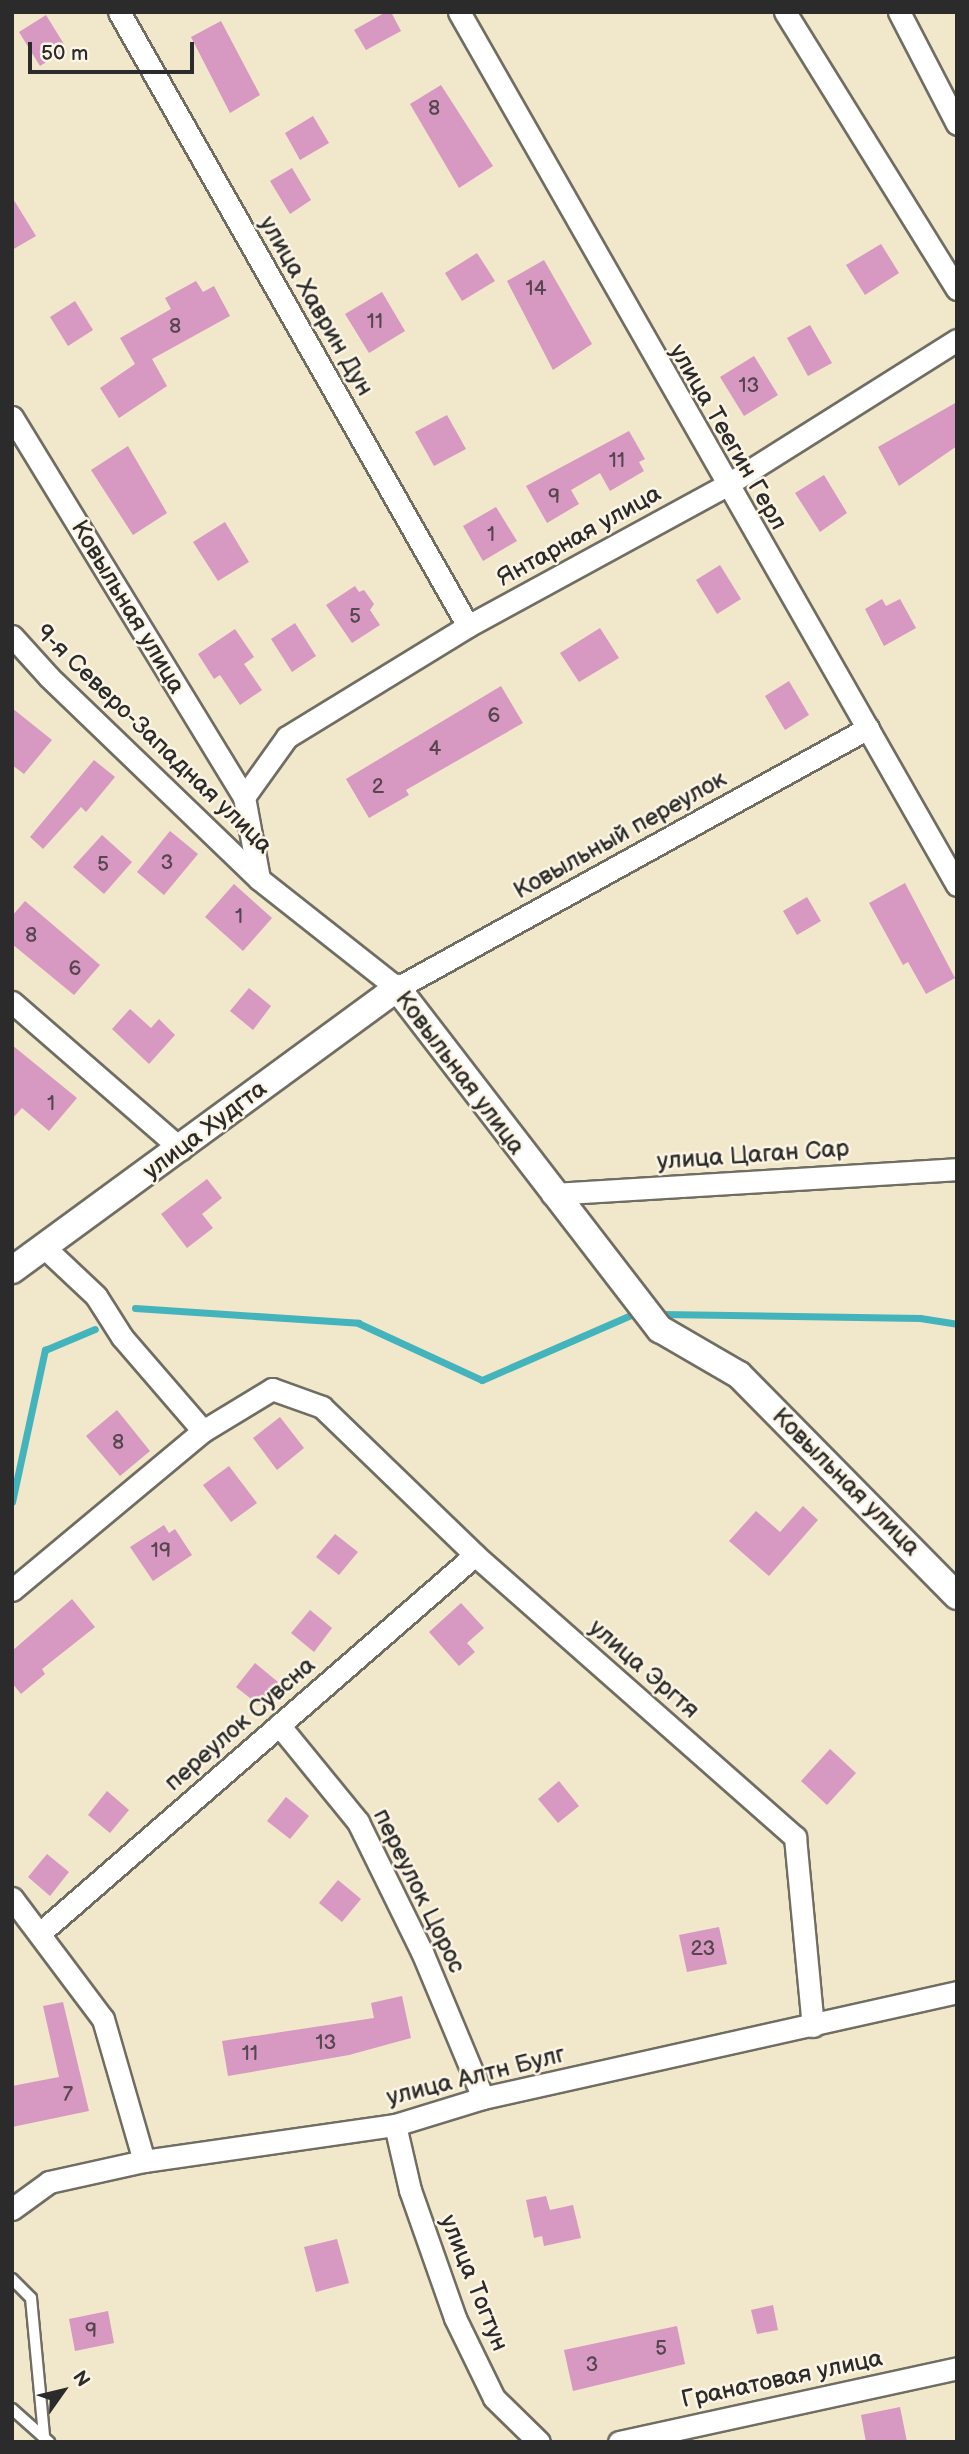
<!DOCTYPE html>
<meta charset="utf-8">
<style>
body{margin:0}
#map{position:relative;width:969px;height:2454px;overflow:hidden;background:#f1e7ca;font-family:"Balsamiq Sans",sans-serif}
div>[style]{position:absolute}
.stream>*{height:7px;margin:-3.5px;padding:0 3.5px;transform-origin:3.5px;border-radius:3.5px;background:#44b4bc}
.building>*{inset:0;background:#d798c1}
.roads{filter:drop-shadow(2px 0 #706d63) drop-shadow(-2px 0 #706d63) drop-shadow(0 2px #706d63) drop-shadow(0 -2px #706d63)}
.service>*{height:10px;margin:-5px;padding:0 5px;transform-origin:5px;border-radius:5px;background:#fff}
.minor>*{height:21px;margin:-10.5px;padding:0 10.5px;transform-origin:10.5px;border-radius:10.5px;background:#fff}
.tertiary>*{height:26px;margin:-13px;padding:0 13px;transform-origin:13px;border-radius:13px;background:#fff}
span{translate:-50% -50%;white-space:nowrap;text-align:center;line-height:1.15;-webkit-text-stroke:5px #fcf5e5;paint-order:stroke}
.number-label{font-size:21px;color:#564650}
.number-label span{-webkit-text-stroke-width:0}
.street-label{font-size:24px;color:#2b2b2b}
.frame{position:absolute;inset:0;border:14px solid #2b2b2b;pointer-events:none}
.north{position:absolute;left:28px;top:2356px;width:70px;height:70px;-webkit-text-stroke:5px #fcf5e5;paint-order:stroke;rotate:56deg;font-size:19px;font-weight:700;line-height:28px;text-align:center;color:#2b2b2b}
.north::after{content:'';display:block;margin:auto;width:24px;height:32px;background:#2b2b2b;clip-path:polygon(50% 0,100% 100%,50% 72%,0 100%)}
.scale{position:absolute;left:28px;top:42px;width:166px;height:32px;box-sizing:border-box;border:4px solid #2b2b2b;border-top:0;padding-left:9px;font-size:21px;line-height:24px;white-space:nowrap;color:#2b2b2b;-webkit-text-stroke:5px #fcf5e5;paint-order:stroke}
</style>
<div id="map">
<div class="stream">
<i style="left:135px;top:1308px;width:224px;rotate:3.8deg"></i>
<i style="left:358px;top:1323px;width:136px;rotate:24.7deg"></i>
<i style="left:482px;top:1380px;width:170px;rotate:-23.6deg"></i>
<i style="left:661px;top:1314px;width:259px;rotate:0.9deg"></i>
<i style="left:920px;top:1318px;width:37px;rotate:9deg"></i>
<i style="left:12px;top:1502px;width:156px;rotate:-77.8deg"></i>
<i style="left:45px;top:1350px;width:54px;rotate:-22.8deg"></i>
</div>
<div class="building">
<i style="clip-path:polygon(386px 12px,391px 12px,401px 31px,366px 50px,354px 30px)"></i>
<i style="clip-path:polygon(46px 15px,67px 49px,40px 66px,19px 32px)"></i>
<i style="clip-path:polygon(221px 21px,260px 95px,230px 113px,191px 37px)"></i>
<i style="clip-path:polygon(441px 85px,493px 166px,459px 188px,410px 104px)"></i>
<i style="clip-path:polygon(313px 116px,329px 143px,300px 160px,285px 133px)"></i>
<i style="clip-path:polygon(292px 168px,311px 200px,290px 214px,270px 181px)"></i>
<i style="clip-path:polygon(12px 197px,36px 236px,12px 250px)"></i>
<i style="clip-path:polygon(881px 244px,899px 273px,865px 295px,846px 265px)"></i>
<i style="clip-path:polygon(477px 253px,495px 281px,462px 301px,445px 273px)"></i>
<i style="clip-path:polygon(544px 260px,592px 344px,553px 370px,507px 281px)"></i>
<i style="clip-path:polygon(196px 281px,203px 292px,214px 286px,230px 316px,152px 359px,167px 386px,119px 418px,100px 388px,135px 364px,120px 338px,171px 309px,165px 298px)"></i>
<i style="clip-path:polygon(382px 292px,405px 331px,369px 353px,345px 314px)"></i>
<i style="clip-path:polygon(75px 301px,93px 330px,68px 346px,50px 317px)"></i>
<i style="clip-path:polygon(810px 325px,832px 363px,808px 376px,787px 338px)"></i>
<i style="clip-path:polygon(754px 356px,778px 395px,744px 416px,720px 377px)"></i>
<i style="clip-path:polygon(957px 402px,957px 446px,899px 486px,878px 447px)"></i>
<i style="clip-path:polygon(447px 415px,466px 449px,434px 466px,415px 432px)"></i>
<i style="clip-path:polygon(629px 431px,645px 459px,639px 462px,644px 471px,610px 491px,600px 473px,571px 490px,579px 504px,547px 523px,526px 486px)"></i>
<i style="clip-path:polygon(128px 446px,167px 513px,133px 535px,91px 470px)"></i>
<i style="clip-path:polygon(824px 475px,847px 513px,820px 532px,795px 493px)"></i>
<i style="clip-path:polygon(496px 507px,517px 541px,483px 561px,463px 526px)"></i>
<i style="clip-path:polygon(225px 522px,249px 562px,218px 581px,193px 542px)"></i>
<i style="clip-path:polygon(720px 565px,741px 599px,717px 614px,696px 580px)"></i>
<i style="clip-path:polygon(355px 586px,359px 592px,364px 590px,374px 604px,370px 610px,380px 625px,352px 643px,326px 605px)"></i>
<i style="clip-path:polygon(882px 599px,886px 606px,900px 599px,916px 628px,884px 646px,865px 609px)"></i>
<i style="clip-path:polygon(295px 623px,316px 656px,292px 672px,271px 639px)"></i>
<i style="clip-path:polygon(600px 628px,619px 658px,579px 682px,560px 653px)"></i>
<i style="clip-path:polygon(235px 629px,254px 657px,244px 664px,262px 690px,240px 705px,220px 675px,214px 679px,198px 654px)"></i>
<i style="clip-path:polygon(789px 681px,809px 715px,785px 730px,765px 696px)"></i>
<i style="clip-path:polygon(501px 686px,523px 723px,406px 790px,409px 795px,369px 818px,346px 779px)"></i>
<i style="clip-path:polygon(12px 708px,52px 740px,24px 774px,12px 765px)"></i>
<i style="clip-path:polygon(94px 760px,115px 777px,86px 812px,81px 807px,43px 849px,30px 837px)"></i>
<i style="clip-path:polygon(170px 831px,198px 854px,164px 895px,137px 872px)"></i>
<i style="clip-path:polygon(102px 835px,132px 862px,104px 894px,73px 867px)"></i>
<i style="clip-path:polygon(905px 883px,955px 978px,926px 994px,908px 962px,903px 965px,869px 903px)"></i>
<i style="clip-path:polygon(234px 884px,272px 918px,243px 951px,205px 917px)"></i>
<i style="clip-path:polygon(807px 897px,821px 921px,797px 935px,783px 911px)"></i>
<i style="clip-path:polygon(25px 901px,100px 965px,74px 995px,12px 944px,12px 916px)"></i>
<i style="clip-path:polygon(249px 988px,271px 1006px,253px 1030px,230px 1011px)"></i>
<i style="clip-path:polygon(130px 1009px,151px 1028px,159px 1019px,175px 1035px,149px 1064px,112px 1029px)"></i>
<i style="clip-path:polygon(12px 1045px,77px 1098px,49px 1131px,22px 1108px,12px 1119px)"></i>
<i style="clip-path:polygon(207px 1179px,222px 1198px,202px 1214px,213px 1228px,187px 1248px,161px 1214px)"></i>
<i style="clip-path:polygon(117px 1410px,150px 1451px,120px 1476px,86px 1436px)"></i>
<i style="clip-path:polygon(280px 1417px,304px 1448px,277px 1470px,253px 1438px)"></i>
<i style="clip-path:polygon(229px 1466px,257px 1503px,231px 1522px,203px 1485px)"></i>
<i style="clip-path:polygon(803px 1506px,818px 1520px,769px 1576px,729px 1541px,756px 1511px,780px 1532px)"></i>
<i style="clip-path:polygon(164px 1525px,169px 1533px,175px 1529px,192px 1555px,153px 1581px,130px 1547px)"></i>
<i style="clip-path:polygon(335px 1534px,358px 1552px,339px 1575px,316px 1557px)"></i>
<i style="clip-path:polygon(72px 1599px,95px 1627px,42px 1669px,45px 1674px,21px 1694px,12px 1683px,12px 1651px)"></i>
<i style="clip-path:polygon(461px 1603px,484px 1628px,467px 1643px,475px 1652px,459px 1666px,429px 1632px)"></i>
<i style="clip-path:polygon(310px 1610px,332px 1628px,314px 1652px,291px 1633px)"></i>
<i style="clip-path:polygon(255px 1663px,278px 1682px,259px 1705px,236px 1687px)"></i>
<i style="clip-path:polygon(830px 1749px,856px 1773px,827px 1805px,801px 1781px)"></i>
<i style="clip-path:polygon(559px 1781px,579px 1806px,558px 1823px,538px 1799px)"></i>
<i style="clip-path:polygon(107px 1791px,129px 1810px,110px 1833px,88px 1815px)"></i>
<i style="clip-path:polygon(286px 1797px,309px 1816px,290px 1839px,267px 1821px)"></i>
<i style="clip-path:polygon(47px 1854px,69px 1872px,50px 1896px,28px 1877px)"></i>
<i style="clip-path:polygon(338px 1880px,361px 1899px,342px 1922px,319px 1903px)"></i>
<i style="clip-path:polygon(719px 1927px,727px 1964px,687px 1972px,679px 1935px)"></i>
<i style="clip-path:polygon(402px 1996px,411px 2038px,349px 2055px,228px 2076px,222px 2041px,374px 2018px,371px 2003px)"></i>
<i style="clip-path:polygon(63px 2002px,89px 2111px,12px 2127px,12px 2086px,59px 2077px,43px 2006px)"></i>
<i style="clip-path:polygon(546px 2196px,550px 2210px,573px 2205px,581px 2238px,544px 2246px,542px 2236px,534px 2238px,526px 2200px)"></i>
<i style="clip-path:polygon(337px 2239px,349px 2283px,316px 2292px,304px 2247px)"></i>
<i style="clip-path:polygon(773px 2305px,778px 2330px,757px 2334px,751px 2310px)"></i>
<i style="clip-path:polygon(108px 2311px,114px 2343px,75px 2351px,69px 2319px)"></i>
<i style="clip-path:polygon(677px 2326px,685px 2364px,573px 2391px,564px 2350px)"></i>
<i style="clip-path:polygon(900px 2407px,907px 2442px,866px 2442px,861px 2415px)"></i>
</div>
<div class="roads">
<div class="service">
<i style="left:12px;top:2279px;width:27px;rotate:45deg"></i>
<i style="left:31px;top:2298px;width:139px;rotate:84.6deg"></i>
<i style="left:12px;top:2409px;width:50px;rotate:41.7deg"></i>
</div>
<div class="minor">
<i style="left:119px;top:12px;width:706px;rotate:60.39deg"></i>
<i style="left:459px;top:12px;width:1005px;rotate:60.3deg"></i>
<i style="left:785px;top:12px;width:326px;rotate:58.2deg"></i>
<i style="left:899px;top:12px;width:126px;rotate:62.6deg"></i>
<i style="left:12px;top:417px;width:445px;rotate:58.6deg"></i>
<i style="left:244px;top:797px;width:83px;rotate:79.6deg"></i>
<i style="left:259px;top:879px;width:176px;rotate:38.3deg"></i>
<i style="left:397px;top:988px;width:538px;rotate:-28.9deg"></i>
<i style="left:12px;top:636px;width:55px;rotate:47.9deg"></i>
<i style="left:49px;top:677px;width:291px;rotate:43.9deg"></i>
<i style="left:244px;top:797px;width:74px;rotate:-54.4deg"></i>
<i style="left:287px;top:737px;width:212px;rotate:-31.5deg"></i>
<i style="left:468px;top:626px;width:293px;rotate:-28.6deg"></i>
<i style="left:725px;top:486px;width:274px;rotate:-32.2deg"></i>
<i style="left:12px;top:1002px;width:224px;rotate:41deg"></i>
<i style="left:552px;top:1194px;width:406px;rotate:-3.5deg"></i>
<i style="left:44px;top:1247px;width:71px;rotate:43.3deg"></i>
<i style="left:96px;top:1296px;width:49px;rotate:57.6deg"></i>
<i style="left:122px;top:1337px;width:124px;rotate:49.2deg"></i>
<i style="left:12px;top:1590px;width:249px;rotate:-39.8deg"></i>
<i style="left:203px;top:1431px;width:81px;rotate:-31.3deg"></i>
<i style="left:272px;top:1389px;width:53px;rotate:19.8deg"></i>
<i style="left:322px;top:1407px;width:213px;rotate:44deg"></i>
<i style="left:475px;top:1555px;width:427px;rotate:41.4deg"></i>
<i style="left:795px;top:1837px;width:190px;rotate:84.6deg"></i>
<i style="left:279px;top:1725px;width:125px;rotate:50.8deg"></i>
<i style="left:358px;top:1822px;width:145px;rotate:63.8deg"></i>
<i style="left:422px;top:1952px;width:158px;rotate:67.3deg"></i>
<i style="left:12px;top:1898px;width:151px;rotate:53.1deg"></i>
<i style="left:103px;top:2019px;width:148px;rotate:73.9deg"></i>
<i style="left:40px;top:1933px;width:576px;rotate:-40.99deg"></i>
<i style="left:395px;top:2125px;width:67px;rotate:77deg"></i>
<i style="left:410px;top:2190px;width:136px;rotate:70.6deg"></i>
<i style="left:455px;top:2318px;width:89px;rotate:64deg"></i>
<i style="left:494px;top:2398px;width:63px;rotate:44.4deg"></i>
<i style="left:12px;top:2209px;width:46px;rotate:-36.1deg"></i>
<i style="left:49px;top:2182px;width:97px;rotate:-12.5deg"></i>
<i style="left:144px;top:2161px;width:254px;rotate:-8.2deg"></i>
<i style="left:395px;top:2125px;width:92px;rotate:-17.1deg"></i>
<i style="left:483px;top:2098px;width:486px;rotate:-12.6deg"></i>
<i style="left:619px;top:2442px;width:346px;rotate:-12.3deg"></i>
</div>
<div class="tertiary">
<i style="left:12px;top:1270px;width:477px;rotate:-36.2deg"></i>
<i style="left:397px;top:988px;width:431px;rotate:52.4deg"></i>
<i style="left:660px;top:1329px;width:91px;rotate:30.2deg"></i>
<i style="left:739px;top:1375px;width:310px;rotate:45.4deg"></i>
</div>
</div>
<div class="number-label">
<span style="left:434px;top:109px">8</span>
<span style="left:536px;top:289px">14</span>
<span style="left:375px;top:322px">11</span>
<span style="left:175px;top:327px">8</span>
<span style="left:749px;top:386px">13</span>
<span style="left:617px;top:461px">11</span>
<span style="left:554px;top:497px">9</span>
<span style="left:491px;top:535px">1</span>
<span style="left:355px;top:617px">5</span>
<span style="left:494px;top:716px">6</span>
<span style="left:435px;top:749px">4</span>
<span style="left:378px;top:787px">2</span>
<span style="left:167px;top:863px">3</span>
<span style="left:103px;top:865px">5</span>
<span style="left:239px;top:917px">1</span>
<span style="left:31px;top:936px">8</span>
<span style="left:75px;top:969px">6</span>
<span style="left:51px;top:1104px">1</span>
<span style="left:118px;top:1443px">8</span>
<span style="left:161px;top:1551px">19</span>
<span style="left:703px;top:1949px">23</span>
<span style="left:326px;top:2043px">13</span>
<span style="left:250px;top:2054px">11</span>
<span style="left:68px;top:2095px">7</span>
<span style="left:91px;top:2331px">9</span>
<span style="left:661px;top:2349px">5</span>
<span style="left:592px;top:2365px">3</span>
</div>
<div class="street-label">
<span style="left:316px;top:306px;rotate:60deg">улица Хаврин Дун</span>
<span style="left:728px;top:437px;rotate:60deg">улица Теегин Герл</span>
<span style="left:579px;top:536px;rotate:-29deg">Янтарная улица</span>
<span style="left:128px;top:607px;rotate:59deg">Ковыльная улица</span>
<span style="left:154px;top:739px;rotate:44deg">9-я Северо-Западная улица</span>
<span style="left:620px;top:835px;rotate:-29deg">Ковыльный переулок</span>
<span style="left:460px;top:1073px;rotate:53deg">Ковыльная улица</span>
<span style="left:205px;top:1130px;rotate:-37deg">улица Худгта</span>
<span style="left:753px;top:1155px;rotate:-4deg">улица Цаган Сар</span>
<span style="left:846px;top:1482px;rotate:45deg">Ковыльная улица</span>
<span style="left:644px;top:1669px;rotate:41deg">улица Эргтя</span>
<span style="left:240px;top:1724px;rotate:-41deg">переулок Сувсна</span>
<span style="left:419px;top:1891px;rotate:64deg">переулок Цорос</span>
<span style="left:476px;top:2076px;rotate:-14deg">улица Алтн Булг</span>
<span style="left:474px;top:2283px;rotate:68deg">улица Тогтун</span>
<span style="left:782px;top:2379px;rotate:-12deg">Гранатовая улица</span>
</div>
<div class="frame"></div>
<div class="north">N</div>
<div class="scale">50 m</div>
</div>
